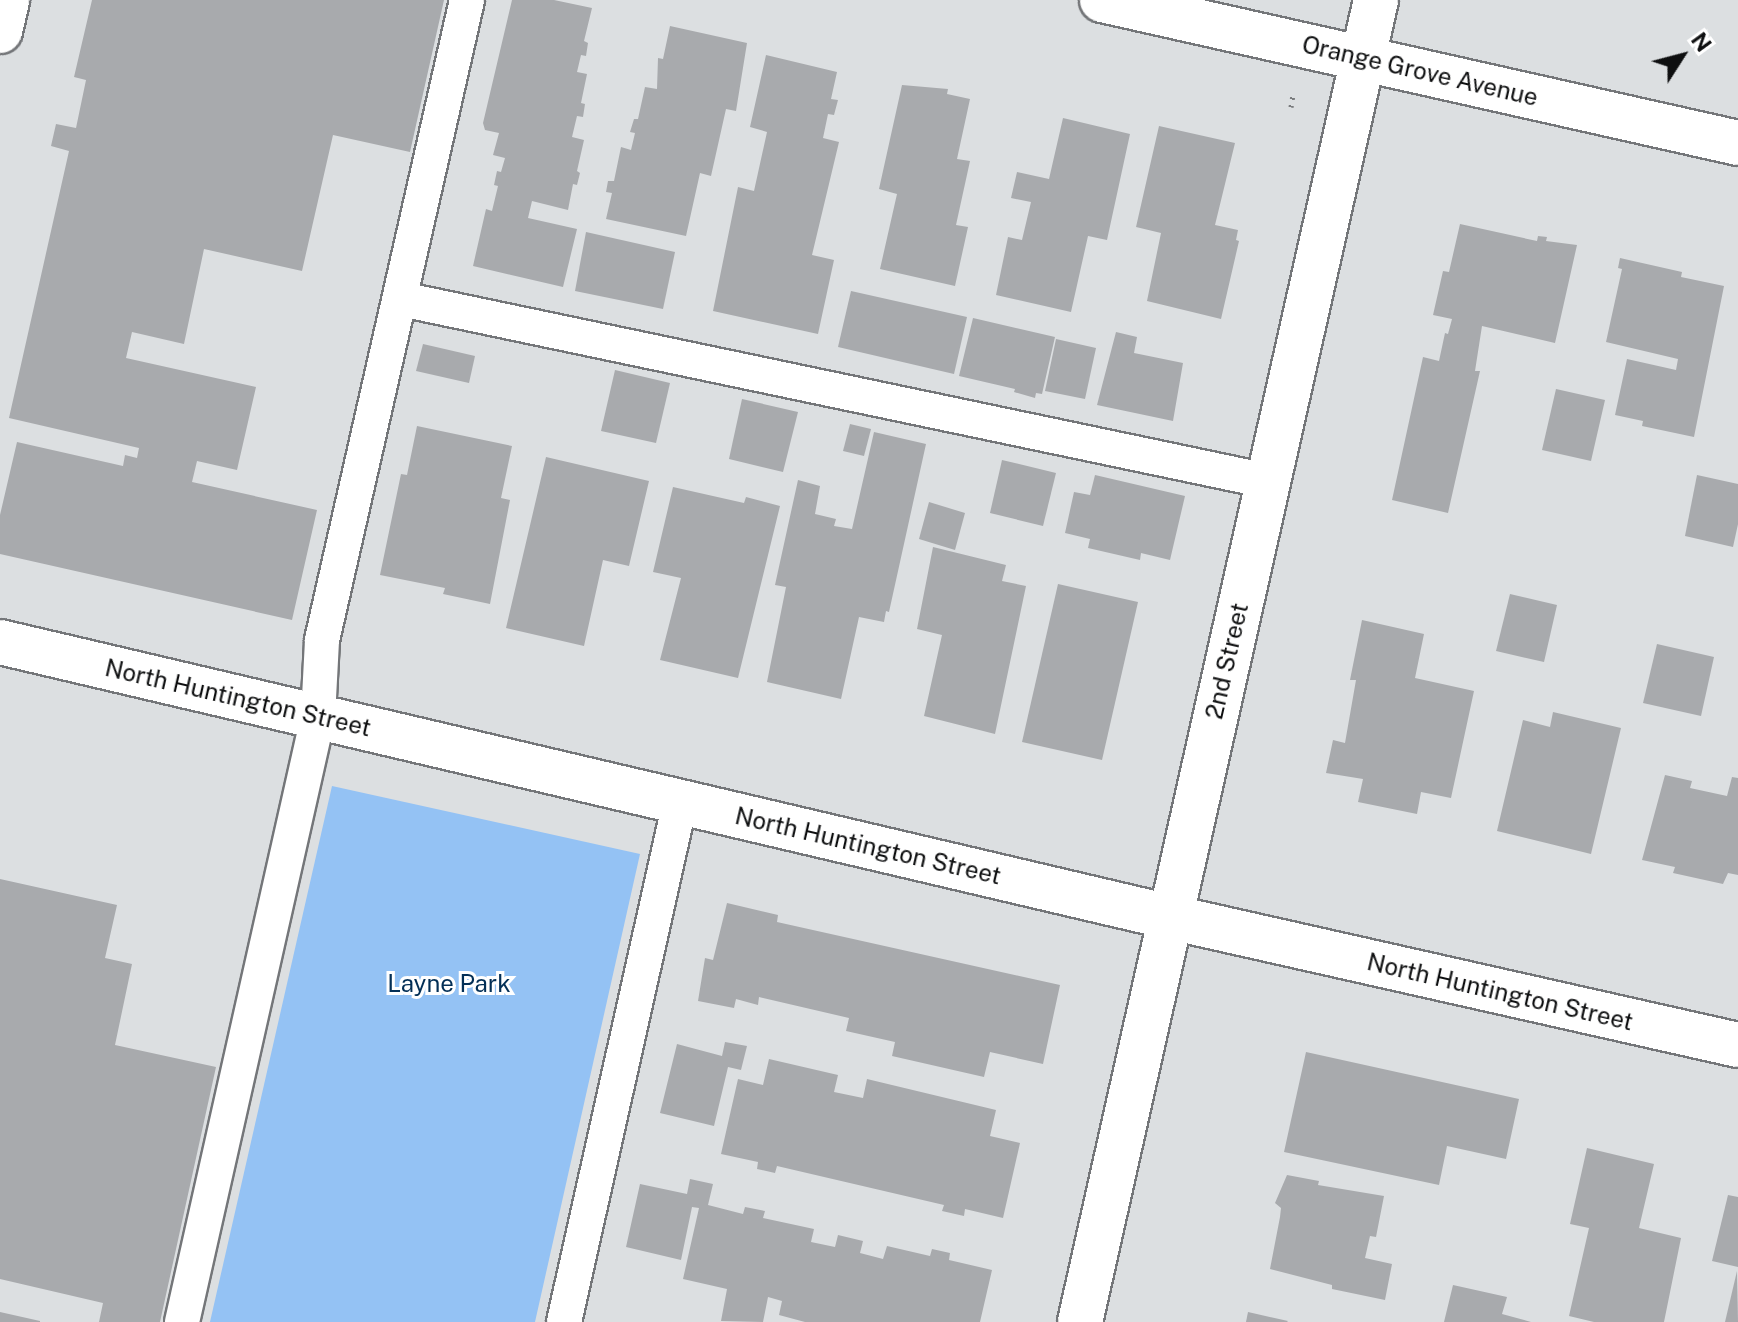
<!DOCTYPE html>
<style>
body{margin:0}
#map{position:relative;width:1738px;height:1322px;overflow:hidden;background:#dcdfe1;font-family:"Public Sans",sans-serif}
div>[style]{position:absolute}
.green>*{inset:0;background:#94c2f4}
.building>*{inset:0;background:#a8aaad}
.path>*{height:5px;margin-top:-2.5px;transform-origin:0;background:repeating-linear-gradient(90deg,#7a7c7e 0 2px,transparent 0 8px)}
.roads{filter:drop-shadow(2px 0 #747679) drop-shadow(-2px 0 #747679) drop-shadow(0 2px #747679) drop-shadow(0 -2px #747679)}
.service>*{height:34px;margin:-17px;padding:0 17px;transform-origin:17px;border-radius:17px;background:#fff}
.minor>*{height:44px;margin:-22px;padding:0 22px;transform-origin:22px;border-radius:22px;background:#fff}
.tertiary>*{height:44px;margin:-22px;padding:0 22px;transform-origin:22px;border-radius:22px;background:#fff}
span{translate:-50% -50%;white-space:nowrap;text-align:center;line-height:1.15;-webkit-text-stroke:6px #fff;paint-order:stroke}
.street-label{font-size:24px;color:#0e0f10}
.park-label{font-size:24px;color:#032f56}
.north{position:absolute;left:1642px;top:16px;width:80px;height:80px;-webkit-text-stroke:6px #fff;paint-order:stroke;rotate:54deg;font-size:22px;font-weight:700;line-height:32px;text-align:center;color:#0e0f10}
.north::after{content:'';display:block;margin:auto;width:28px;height:36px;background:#0e0f10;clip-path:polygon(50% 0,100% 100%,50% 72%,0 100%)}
</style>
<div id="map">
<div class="green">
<i style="clip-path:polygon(332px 786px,640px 854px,535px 1322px,210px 1322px)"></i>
</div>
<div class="building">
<i style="clip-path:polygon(92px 0,444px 0,410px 152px,333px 135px,302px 271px,204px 249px,184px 344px,132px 332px,126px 358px,256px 387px,237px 470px,197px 461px,192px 482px,317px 510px,292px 620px,0 554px,0 515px,17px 442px,123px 466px,125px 455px,137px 458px,139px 448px,9px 418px,69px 151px,51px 146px,56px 124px,76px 128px,86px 80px,74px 77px)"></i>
<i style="clip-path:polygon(512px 0,554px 0,592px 8px,584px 41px,588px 43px,586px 56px,581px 55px,577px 72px,587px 74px,581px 103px,585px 104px,583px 117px,577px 116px,572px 137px,584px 140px,577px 171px,580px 173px,577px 185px,573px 184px,568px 210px,532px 201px,528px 218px,577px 229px,563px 287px,473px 266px,486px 209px,492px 211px,498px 186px,494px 185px,497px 171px,501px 172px,505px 158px,493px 155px,499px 133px,485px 130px,483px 123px)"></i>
<i style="clip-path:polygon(670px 26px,747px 43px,736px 111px,726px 109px,711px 176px,700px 173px,686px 236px,606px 219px,612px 193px,606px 192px,608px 181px,614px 181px,621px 147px,631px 150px,635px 133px,630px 132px,634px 119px,638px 119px,645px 87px,657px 89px,658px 58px,663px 59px)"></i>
<i style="clip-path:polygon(766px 55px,837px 72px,831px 99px,838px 100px,834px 115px,828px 114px,823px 138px,839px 142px,812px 255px,834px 260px,818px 334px,713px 311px,738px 187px,754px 191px,767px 132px,750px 127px)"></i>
<i style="clip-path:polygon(902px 85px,948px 89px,947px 94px,970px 99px,957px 159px,970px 161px,956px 225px,968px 227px,955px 286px,880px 269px,897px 194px,879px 189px)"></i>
<i style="clip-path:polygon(1063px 118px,1130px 134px,1107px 240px,1088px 236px,1071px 312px,996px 295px,1008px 237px,1022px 240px,1031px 202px,1011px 198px,1017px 172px,1049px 179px)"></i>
<i style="clip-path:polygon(1159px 126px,1235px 143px,1215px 225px,1238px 230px,1236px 240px,1239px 241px,1221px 319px,1147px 301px,1161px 233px,1136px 227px)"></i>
<i style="clip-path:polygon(1460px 224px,1537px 241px,1538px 236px,1547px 237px,1546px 241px,1577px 245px,1555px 343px,1482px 326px,1475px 371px,1480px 371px,1448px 513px,1392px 500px,1423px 357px,1439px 361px,1445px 333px,1448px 334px,1452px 319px,1433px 315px,1443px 271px,1449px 272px)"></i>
<i style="clip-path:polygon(586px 232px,675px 252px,663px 309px,575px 291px)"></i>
<i style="clip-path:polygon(1620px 258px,1682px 272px,1681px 277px,1724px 286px,1694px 437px,1642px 426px,1643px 421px,1615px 415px,1627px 359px,1676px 370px,1678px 359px,1606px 342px,1622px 269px,1618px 268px)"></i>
<i style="clip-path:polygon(851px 291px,967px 317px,954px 374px,838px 347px)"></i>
<i style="clip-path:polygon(973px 318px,1055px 337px,1042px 394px,1036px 393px,1035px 398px,1014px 392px,1015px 389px,959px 376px)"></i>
<i style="clip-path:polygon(1116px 332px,1137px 337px,1134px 353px,1183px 363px,1173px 421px,1097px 405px)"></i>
<i style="clip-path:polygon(1056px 339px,1096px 348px,1085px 399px,1045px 391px)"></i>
<i style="clip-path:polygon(423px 344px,475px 356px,469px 383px,416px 371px)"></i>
<i style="clip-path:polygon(615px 370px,670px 383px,656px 443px,601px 431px)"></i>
<i style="clip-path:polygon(1556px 389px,1605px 400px,1591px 461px,1542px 450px)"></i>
<i style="clip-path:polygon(742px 399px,798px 412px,783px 472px,729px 459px)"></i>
<i style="clip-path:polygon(850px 424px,871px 429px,864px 456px,843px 451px)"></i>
<i style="clip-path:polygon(417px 426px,512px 446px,501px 498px,510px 500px,490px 604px,443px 594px,445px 588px,380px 575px,401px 474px,407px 475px)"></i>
<i style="clip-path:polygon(874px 432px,926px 444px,889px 612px,886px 611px,884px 622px,859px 617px,841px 699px,767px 682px,786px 587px,775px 585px,798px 480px,820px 486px,815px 514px,836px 519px,834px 526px,852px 529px)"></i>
<i style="clip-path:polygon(546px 457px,649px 481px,629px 566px,603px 560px,584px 646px,506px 628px)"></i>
<i style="clip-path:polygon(1002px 460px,1056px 473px,1043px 526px,990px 513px)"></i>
<i style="clip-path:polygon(1095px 475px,1185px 496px,1170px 560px,1141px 553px,1140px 560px,1088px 548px,1090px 539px,1065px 533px,1074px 492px,1090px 495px)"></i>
<i style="clip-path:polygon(1697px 475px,1738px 484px,1738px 524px,1733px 547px,1685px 536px)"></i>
<i style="clip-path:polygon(673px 487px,744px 503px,746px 497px,780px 506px,738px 678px,660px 660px,681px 578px,653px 572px)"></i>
<i style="clip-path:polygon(929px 502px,965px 513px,955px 550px,919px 539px)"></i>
<i style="clip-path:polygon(933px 547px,1006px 565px,1002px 581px,1026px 586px,995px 734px,924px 716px,942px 635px,917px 629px)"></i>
<i style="clip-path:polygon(1058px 584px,1138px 602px,1102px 760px,1022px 742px)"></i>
<i style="clip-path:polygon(1510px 594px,1557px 605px,1544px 662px,1496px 651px)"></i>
<i style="clip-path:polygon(1362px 620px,1424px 634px,1415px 678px,1474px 691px,1451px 798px,1421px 792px,1417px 814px,1358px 802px,1363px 779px,1326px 773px,1333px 740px,1345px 743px,1356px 680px,1350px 680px)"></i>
<i style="clip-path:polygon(1657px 644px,1714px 657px,1701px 716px,1643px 703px)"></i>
<i style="clip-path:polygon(1553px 712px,1621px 728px,1591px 854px,1497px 831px,1523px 720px,1550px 727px)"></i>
<i style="clip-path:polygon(1665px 775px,1692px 781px,1690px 788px,1727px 796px,1732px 777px,1738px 778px,1738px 875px,1728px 873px,1723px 884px,1673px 873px,1675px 867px,1642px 860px)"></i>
<i style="clip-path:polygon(0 879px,117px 905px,105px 958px,132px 964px,115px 1045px,216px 1067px,160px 1322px,99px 1322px,103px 1303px,0 1279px)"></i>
<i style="clip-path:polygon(727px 903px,778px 915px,777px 922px,1060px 985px,1043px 1064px,990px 1052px,984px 1077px,892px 1056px,895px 1042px,846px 1031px,849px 1018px,759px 997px,758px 1005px,736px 999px,734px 1008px,698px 1001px,705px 958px,713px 960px)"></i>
<i style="clip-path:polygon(725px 1042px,747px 1046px,741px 1070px,728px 1067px,714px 1126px,660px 1113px,677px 1044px,722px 1056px)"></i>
<i style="clip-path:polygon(1306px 1052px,1519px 1099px,1506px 1159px,1447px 1146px,1439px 1185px,1284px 1152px)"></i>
<i style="clip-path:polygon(769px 1059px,838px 1075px,834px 1092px,863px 1098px,867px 1079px,996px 1110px,990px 1136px,1020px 1143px,1003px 1218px,965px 1209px,964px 1216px,942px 1211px,944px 1205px,777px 1166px,775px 1173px,757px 1169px,758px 1162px,721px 1154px,738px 1079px,763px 1085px)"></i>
<i style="clip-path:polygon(1587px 1148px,1654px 1164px,1639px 1228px,1681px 1238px,1664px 1322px,1594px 1322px,1569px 1316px,1589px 1228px,1570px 1224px)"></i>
<i style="clip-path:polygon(1287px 1175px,1319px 1181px,1318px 1185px,1384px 1196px,1376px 1237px,1370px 1236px,1365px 1258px,1392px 1264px,1385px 1300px,1332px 1289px,1332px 1285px,1270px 1269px,1280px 1217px,1281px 1208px,1275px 1203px)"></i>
<i style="clip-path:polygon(690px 1179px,713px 1184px,708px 1205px,743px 1214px,745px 1207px,765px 1211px,763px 1218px,814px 1229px,811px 1242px,835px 1247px,838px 1235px,863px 1241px,860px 1253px,883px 1259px,887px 1246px,930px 1256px,932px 1249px,950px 1253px,949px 1260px,992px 1270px,980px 1322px,805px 1322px,779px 1315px,782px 1301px,768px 1297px,763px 1322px,721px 1321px,727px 1289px,683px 1279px,699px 1208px,692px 1207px,681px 1260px,626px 1247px,640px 1184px,687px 1194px)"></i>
<i style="clip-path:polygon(1728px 1195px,1738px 1197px,1738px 1267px,1712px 1261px)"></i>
<i style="clip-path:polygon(1737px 1271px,1738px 1322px,1725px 1322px)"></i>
<i style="clip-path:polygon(1453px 1285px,1507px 1297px,1502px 1314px,1531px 1322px,1444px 1322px)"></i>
<i style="clip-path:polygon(0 1312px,40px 1321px,40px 1322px,0 1322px)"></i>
<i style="clip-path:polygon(1248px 1312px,1288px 1321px,1287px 1322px,1246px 1322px)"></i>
</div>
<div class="path">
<i style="left:1291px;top:107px;width:12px;rotate:-81deg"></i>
</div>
<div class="roads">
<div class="service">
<i style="left:401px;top:299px;width:886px;rotate:11.86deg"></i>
<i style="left:182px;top:1322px;width:620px;rotate:-77.33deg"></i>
<i style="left:318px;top:717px;width:77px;rotate:-87deg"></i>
<i style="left:322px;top:640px;width:656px;rotate:-77.23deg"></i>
<i style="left:564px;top:1322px;width:533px;rotate:-77.42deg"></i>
</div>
<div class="minor">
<i style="left:0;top:31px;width:32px;rotate:-77deg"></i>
<i style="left:0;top:642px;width:1202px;rotate:13.23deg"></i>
<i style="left:1170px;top:917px;width:582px;rotate:12.7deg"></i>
<i style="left:1080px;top:1322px;width:1355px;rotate:-77.38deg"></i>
</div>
<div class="tertiary">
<i style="left:1102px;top:0;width:652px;rotate:12.67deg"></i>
</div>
</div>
<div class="street-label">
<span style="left:1420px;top:71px;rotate:13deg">Orange Grove Avenue</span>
<span style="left:1227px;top:661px;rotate:-77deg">2nd Street</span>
<span style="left:238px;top:698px;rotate:13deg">North Huntington Street</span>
<span style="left:868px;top:846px;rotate:13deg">North Huntington Street</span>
<span style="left:1500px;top:992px;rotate:13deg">North Huntington Street</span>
</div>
<div class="park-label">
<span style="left:449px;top:984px">Layne Park</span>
</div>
<div class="north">N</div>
</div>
